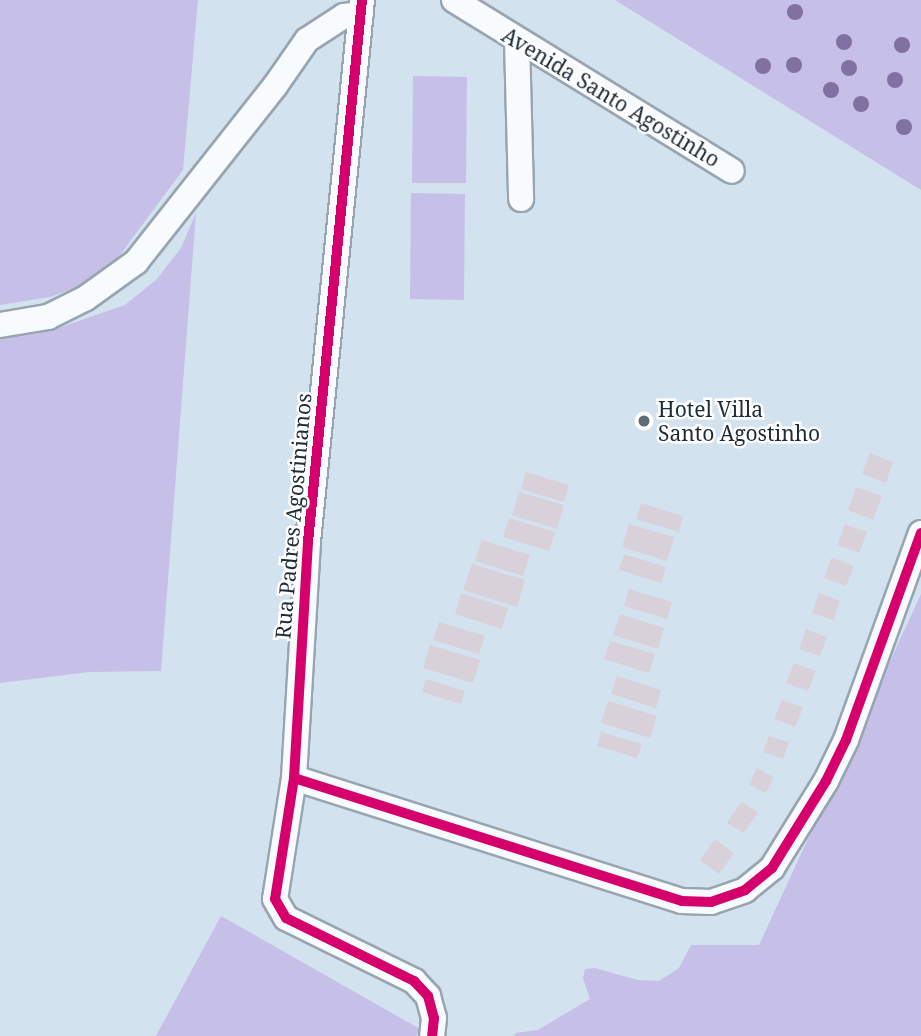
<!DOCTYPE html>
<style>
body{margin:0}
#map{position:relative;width:921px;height:1036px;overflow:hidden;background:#d3e2ef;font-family:"Noto Serif",serif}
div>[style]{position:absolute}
.green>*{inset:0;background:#c6bfe7}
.building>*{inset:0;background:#d9d1da}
.roads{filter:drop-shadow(2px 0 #98a5b0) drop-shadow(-2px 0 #98a5b0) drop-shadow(0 2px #98a5b0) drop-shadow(0 -2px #98a5b0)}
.minor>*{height:24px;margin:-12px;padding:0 12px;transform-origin:12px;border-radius:12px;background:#f8fbfd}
.cycleway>*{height:10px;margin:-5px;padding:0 5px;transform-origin:5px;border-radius:5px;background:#d6006c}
.trees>*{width:16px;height:16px;margin:-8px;border-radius:50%;background:#8071a0}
.dots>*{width:19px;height:19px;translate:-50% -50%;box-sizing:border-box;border:4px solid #fff;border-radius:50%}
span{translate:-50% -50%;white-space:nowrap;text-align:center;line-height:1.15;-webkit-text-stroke:5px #fff;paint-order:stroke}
.street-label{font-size:21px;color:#1e2c38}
.poi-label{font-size:21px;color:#1e2c38}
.left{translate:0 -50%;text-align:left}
</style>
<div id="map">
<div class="green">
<i style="clip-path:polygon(0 0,198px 0,183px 170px,117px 259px,87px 283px,50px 297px,0 305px)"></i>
<i style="clip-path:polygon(615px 0,921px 0,921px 190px)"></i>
<i style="clip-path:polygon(413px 76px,467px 77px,466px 183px,412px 183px)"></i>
<i style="clip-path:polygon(411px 193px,465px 194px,464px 300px,410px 299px)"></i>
<i style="clip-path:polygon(196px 213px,161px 671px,89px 672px,0 683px,0 335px,50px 331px,125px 305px,156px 280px,181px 248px)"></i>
<i style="clip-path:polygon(921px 594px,921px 1036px,514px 1036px,515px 1033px,538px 1030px,590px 999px,583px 978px,585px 969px,595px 968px,638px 980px,659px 981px,679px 968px,691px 945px,759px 945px)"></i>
<i style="clip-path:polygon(221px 916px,420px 1029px,416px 1036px,156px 1036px)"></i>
</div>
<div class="building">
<i style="clip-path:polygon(870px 453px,893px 462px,886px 483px,862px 474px)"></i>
<i style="clip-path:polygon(526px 472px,569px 485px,564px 502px,521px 489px)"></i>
<i style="clip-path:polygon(856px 487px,882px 496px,873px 520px,848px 510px)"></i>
<i style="clip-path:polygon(519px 492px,564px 505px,557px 529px,512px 515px)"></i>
<i style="clip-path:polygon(641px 503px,683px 516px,679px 532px,636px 519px)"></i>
<i style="clip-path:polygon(509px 518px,555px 532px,549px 551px,503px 537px)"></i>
<i style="clip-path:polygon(629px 524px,674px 537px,667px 561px,622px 547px)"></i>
<i style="clip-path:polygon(845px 524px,867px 532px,859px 553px,837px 545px)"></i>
<i style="clip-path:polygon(482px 540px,530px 555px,523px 576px,475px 561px)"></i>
<i style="clip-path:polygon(624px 554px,666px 567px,661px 583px,619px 570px)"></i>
<i style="clip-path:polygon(832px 557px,854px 566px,846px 586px,824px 578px)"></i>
<i style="clip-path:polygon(472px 564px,525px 580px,517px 607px,463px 590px)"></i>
<i style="clip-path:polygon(629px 589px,672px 602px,667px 619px,624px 606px)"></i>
<i style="clip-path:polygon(461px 593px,508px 608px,502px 629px,455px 614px)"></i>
<i style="clip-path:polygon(819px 593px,840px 601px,833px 620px,812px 613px)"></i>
<i style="clip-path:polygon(620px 614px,664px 628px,658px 649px,613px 635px)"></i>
<i style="clip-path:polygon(439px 622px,485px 636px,479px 654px,433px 640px)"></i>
<i style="clip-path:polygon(806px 629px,827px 637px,820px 656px,799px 649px)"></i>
<i style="clip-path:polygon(610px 641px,655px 654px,649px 673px,604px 659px)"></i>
<i style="clip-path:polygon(430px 645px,480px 660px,473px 683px,423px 668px)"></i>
<i style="clip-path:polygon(794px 663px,816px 671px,808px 691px,786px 683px)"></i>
<i style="clip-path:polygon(617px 676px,661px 690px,656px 708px,611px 694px)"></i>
<i style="clip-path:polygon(426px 679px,465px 691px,461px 704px,422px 692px)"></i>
<i style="clip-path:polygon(782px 700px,803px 708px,795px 727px,774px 719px)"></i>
<i style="clip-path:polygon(608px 701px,657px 716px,650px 738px,601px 723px)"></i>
<i style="clip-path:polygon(601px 732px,642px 744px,637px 758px,597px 746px)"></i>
<i style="clip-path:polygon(769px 736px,789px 742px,783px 759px,763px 752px)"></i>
<i style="clip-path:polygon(757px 768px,774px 777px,766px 793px,749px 785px)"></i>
<i style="clip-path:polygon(741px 802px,758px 812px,744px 833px,727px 823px)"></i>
<i style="clip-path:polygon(715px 839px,734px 853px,719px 874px,700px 860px)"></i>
</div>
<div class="roads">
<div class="minor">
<i style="left:362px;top:0;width:545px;rotate:95.69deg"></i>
<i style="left:308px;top:542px;width:236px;rotate:93.4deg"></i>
<i style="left:294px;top:778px;width:122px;rotate:98.9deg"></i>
<i style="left:275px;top:899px;width:22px;rotate:60deg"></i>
<i style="left:286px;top:918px;width:143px;rotate:26.2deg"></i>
<i style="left:414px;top:981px;width:21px;rotate:47deg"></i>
<i style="left:428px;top:996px;width:23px;rotate:75deg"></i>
<i style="left:434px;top:1018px;width:18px;rotate:96deg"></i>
<i style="left:454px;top:0;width:326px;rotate:31.6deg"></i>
<i style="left:517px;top:41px;width:158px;rotate:88.5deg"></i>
<i style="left:0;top:325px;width:49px;rotate:-9.5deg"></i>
<i style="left:48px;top:317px;width:42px;rotate:-26.6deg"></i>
<i style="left:86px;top:298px;width:62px;rotate:-35.8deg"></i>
<i style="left:136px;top:262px;width:224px;rotate:-51.7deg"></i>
<i style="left:275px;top:86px;width:56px;rotate:-55.2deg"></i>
<i style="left:307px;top:40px;width:44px;rotate:-33deg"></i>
<i style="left:344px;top:16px;width:17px;rotate:-7deg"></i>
<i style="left:294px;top:778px;width:407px;rotate:17.6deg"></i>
<i style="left:682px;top:901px;width:29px;rotate:2deg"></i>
<i style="left:711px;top:902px;width:36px;rotate:-19deg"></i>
<i style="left:745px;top:890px;width:35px;rotate:-39deg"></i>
<i style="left:772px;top:868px;width:102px;rotate:-58.2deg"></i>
<i style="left:826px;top:781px;width:46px;rotate:-64deg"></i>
<i style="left:846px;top:740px;width:220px;rotate:-70.1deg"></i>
</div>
</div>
<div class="cycleway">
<i style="left:362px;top:0;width:545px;rotate:95.69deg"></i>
<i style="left:308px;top:542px;width:236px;rotate:93.4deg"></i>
<i style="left:294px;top:778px;width:122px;rotate:98.9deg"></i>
<i style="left:275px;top:899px;width:22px;rotate:60deg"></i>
<i style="left:286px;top:918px;width:143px;rotate:26.2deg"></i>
<i style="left:414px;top:981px;width:21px;rotate:47deg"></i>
<i style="left:428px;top:996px;width:23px;rotate:75deg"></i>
<i style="left:434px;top:1018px;width:18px;rotate:96deg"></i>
<i style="left:294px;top:778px;width:407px;rotate:17.6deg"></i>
<i style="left:682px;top:901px;width:29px;rotate:2deg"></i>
<i style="left:711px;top:902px;width:36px;rotate:-19deg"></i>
<i style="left:745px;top:890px;width:35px;rotate:-39deg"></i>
<i style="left:772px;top:868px;width:102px;rotate:-58.2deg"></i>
<i style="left:826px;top:781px;width:46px;rotate:-64deg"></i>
<i style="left:846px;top:740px;width:220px;rotate:-70.1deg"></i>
</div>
<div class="trees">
<i style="left:795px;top:12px"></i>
<i style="left:844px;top:42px"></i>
<i style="left:902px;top:45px"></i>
<i style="left:794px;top:65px"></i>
<i style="left:763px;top:66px"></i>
<i style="left:849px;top:68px"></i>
<i style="left:895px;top:80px"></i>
<i style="left:831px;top:90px"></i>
<i style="left:861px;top:104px"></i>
<i style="left:904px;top:127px"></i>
</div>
<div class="dots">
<i style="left:644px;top:421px;background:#5d6c78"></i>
</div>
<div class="street-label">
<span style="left:611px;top:97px;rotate:31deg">Avenida Santo Agostinho</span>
<span style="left:293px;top:516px;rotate:-85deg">Rua Padres Agostinianos</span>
</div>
<div class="poi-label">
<span class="left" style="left:658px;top:421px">Hotel Villa<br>Santo Agostinho</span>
</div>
</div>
